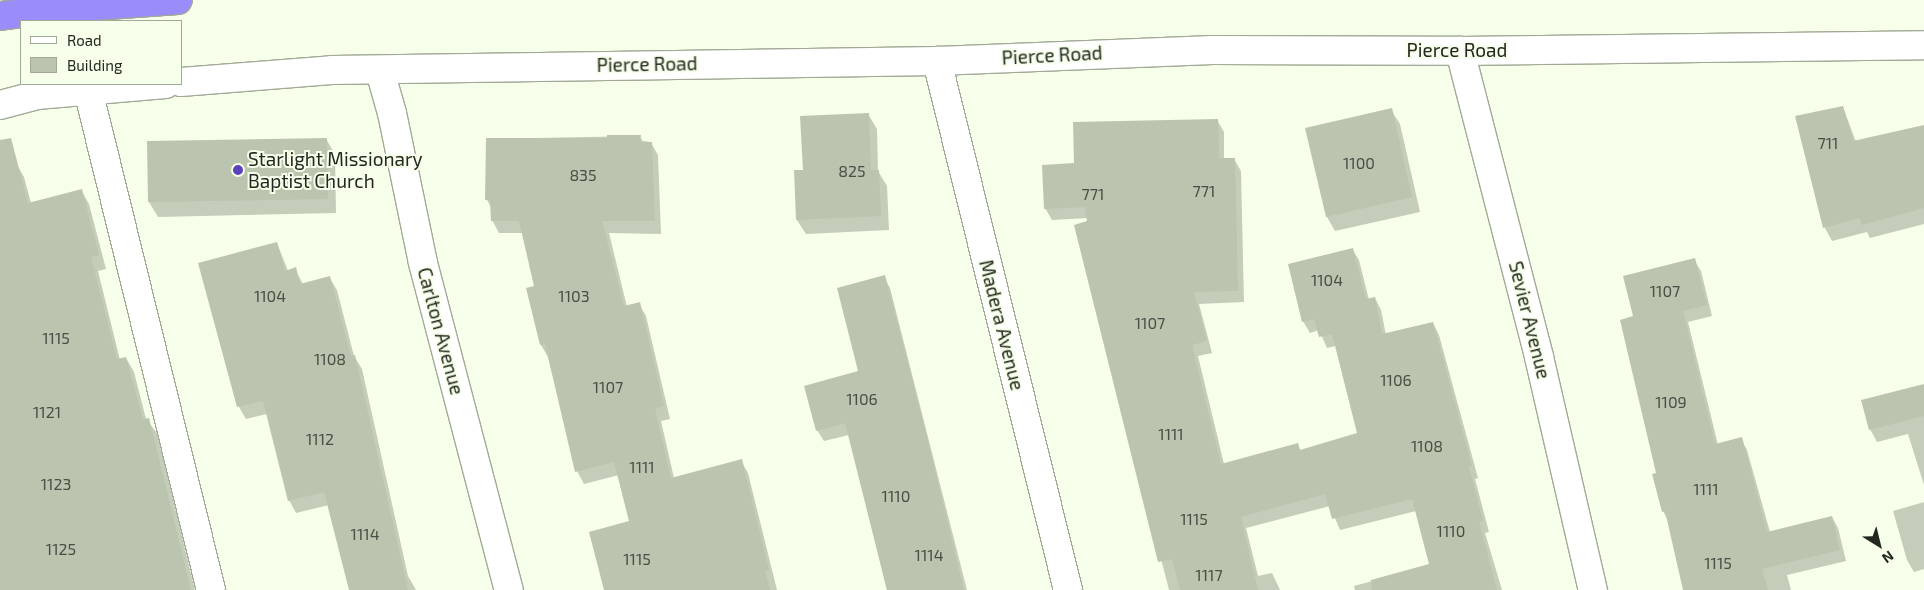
<!DOCTYPE html>
<style>
body{margin:0}
#map{position:relative;width:1924px;height:590px;overflow:hidden;background:#f5ffe9;font-family:"Exo 2",sans-serif}
div>[style]{position:absolute}
.shadow>*{inset:0;background:#0003}
.building>*{inset:0;background:#bac4af}
.roads{filter:drop-shadow(1px 0 #a1aa96) drop-shadow(-1px 0 #a1aa96) drop-shadow(0 1px #a1aa96) drop-shadow(0 -1px #a1aa96)}
.minor>*{height:28px;margin:-14px;padding:0 14px;transform-origin:14px;border-radius:14px;background:#fff}
.highway>*{height:28px;margin:-14px;padding:0 14px;transform-origin:14px;border-radius:14px;background:#9a8dfa}
.dots>*{width:14px;height:14px;translate:-50% -50%;box-sizing:border-box;border:2px solid #f5ffe9;border-radius:50%}
span{translate:-50% -50%;white-space:nowrap;text-align:center;line-height:1.15;-webkit-text-stroke:4px #f5ffe9;paint-order:stroke}
.number-label{font-size:16px;color:#4a4e44}
.number-label span{-webkit-text-stroke-width:0}
.street-label{font-size:19px;color:#242720}
.poi-label{font-size:19px;color:#242720}
.left{translate:0 -50%;text-align:left}
.legend{position:absolute;left:20px;top:20px;width:162px;height:65px;box-sizing:border-box;background:#f5ffe9;border:1px solid #a1a999;margin:0;padding:6px 9px;list-style:none;font-size:15px;color:#242720}
.legend li{display:flex;align-items:center;gap:10px;height:25px}
.legend b{width:25px;border:1px solid #a1a999}
.north{position:absolute;left:1854px;top:520px;width:50px;height:50px;-webkit-text-stroke:4px #f5ffe9;paint-order:stroke;rotate:144deg;font-size:14px;font-weight:700;line-height:20px;text-align:center;color:#242720}
.north::after{content:'';display:block;margin:auto;width:18px;height:22px;background:#242720;clip-path:polygon(50% 0,100% 100%,50% 72%,0 100%)}
</style>
<div id="map">
<div class="shadow">
<i style="clip-path:polygon(1843px 107px,1856px 142px,1924px 126px,1924px 224px,1870px 238px,1867px 232px,1832px 241px,1825px 228px)"></i>
<i style="clip-path:polygon(1391px 110px,1400px 124px,1420px 212px,1335px 231px,1327px 217px)"></i>
<i style="clip-path:polygon(868px 114px,877px 129px,878px 171px,887px 186px,889px 230px,806px 234px,797px 220px)"></i>
<i style="clip-path:polygon(1217px 120px,1224px 132px,1224px 159px,1234px 159px,1241px 171px,1244px 302px,1199px 304px,1212px 353px,1198px 356px,1224px 464px,1297px 445px,1301px 451px,1358px 434px,1336px 346px,1327px 348px,1319px 330px,1310px 333px,1303px 321px,1352px 249px,1359px 260px,1369px 300px,1375px 298px,1381px 310px,1386px 335px,1433px 323px,1439px 335px,1478px 478px,1475px 479px,1489px 532px,1485px 533px,1502px 590px,1355px 590px,1354px 586px,1431px 565px,1416px 511px,1340px 530px,1330px 506px,1246px 528px,1258px 576px,1272px 573px,1280px 590px,1169px 590px,1076px 226px,1088px 222px,1088px 218px,1052px 220px,1045px 208px,1075px 165px)"></i>
<i style="clip-path:polygon(640px 136px,643px 142px,651px 143px,658px 155px,661px 234px,609px 233px,627px 307px,639px 304px,646px 316px,670px 419px,661px 421px,674px 478px,741px 461px,748px 473px,777px 590px,606px 590px,631px 522px,619px 475px,584px 484px,577px 471px,548px 357px,541px 345px,535px 287px,523px 233px,499px 233px,492px 220px,492px 209px,487px 200px,487px 139px)"></i>
<i style="clip-path:polygon(326px 139px,335px 154px,336px 213px,158px 217px,149px 202px)"></i>
<i style="clip-path:polygon(16px 163px,24px 177px,31px 203px,81px 190px,89px 204px,106px 269px,98px 271px,120px 360px,126px 358px,134px 372px,146px 419px,157px 433px,195px 590px,0 590px,0 167px)"></i>
<i style="clip-path:polygon(277px 243px,288px 271px,295px 269px,303px 284px,329px 277px,337px 290px,354px 356px,362px 369px,408px 576px,416px 590px,351px 590px,329px 505px,296px 513px,289px 500px,267px 414px,246px 419px,239px 407px)"></i>
<i style="clip-path:polygon(1694px 260px,1701px 271px,1712px 316px,1688px 322px,1718px 445px,1741px 439px,1747px 450px,1770px 532px,1832px 517px,1838px 528px,1846px 561px,1787px 575px,1791px 590px,1684px 590px,1668px 520px,1663px 511px,1634px 317px)"></i>
<i style="clip-path:polygon(884px 277px,890px 288px,967px 590px,887px 590px,849px 435px,824px 441px,817px 430px,859px 372px)"></i>
<i style="clip-path:polygon(1924px 385px,1924px 485px,1908px 434px,1877px 442px,1870px 429px)"></i>
<i style="clip-path:polygon(1924px 502px,1924px 569px,1914px 572px,1907px 560px,1893px 511px)"></i>
</div>
<div class="building">
<i style="clip-path:polygon(1843px 106px,1853px 141px,1924px 125px,1924px 208px,1862px 225px,1859px 218px,1823px 228px,1795px 116px)"></i>
<i style="clip-path:polygon(1392px 108px,1412px 197px,1326px 217px,1305px 128px)"></i>
<i style="clip-path:polygon(869px 113px,871px 170px,879px 170px,881px 216px,796px 220px,794px 170px,803px 170px,800px 116px)"></i>
<i style="clip-path:polygon(1218px 119px,1219px 158px,1235px 158px,1238px 291px,1194px 292px,1207px 341px,1192px 345px,1221px 464px,1298px 443px,1300px 450px,1357px 433px,1332px 334px,1319px 337px,1314px 319px,1302px 322px,1288px 264px,1353px 248px,1366px 299px,1375px 297px,1382px 334px,1433px 322px,1472px 466px,1469px 467px,1483px 521px,1479px 522px,1497px 590px,1372px 590px,1371px 580px,1429px 564px,1412px 499px,1332px 519px,1325px 494px,1241px 517px,1258px 590px,1180px 590px,1172px 559px,1158px 562px,1074px 225px,1087px 221px,1085px 207px,1044px 209px,1042px 165px,1074px 163px,1073px 122px)"></i>
<i style="clip-path:polygon(607px 135px,641px 135px,640px 141px,652px 142px,655px 221px,602px 221px,624px 306px,640px 302px,664px 406px,655px 409px,671px 478px,742px 459px,769px 570px,765px 571px,770px 590px,604px 590px,589px 532px,629px 521px,614px 462px,575px 472px,545px 344px,540px 345px,526px 288px,534px 286px,519px 221px,491px 221px,490px 200px,485px 200px,486px 138px,607px 138px)"></i>
<i style="clip-path:polygon(11px 138px,28px 203px,82px 189px,99px 255px,91px 257px,117px 359px,126px 357px,143px 419px,149px 418px,191px 590px,0 590px,0 140px)"></i>
<i style="clip-path:polygon(327px 138px,328px 199px,148px 202px,147px 141px)"></i>
<i style="clip-path:polygon(277px 242px,285px 271px,296px 267px,300px 284px,330px 276px,351px 356px,355px 355px,408px 590px,349px 590px,324px 492px,288px 501px,263px 401px,237px 407px,198px 263px)"></i>
<i style="clip-path:polygon(1695px 258px,1707px 305px,1683px 311px,1715px 444px,1742px 437px,1767px 532px,1832px 516px,1840px 550px,1762px 569px,1768px 590px,1683px 590px,1665px 511px,1662px 512px,1652px 474px,1656px 473px,1620px 320px,1633px 316px,1623px 276px)"></i>
<i style="clip-path:polygon(885px 275px,926px 433px,964px 590px,887px 590px,845px 423px,816px 431px,804px 386px,858px 371px,837px 288px)"></i>
<i style="clip-path:polygon(1924px 384px,1924px 416px,1869px 430px,1861px 400px)"></i>
</div>
<div class="roads">
<div class="minor">
<i style="left:1460px;top:51px;width:316px;rotate:75.5deg"></i>
<i style="left:1539px;top:357px;width:239px;rotate:77deg"></i>
<i style="left:937px;top:61px;width:545px;rotate:76.09deg"></i>
<i style="left:380px;top:71px;width:44px;rotate:74.1deg"></i>
<i style="left:392px;top:113px;width:153px;rotate:78.3deg"></i>
<i style="left:423px;top:263px;width:338px;rotate:75.3deg"></i>
<i style="left:181px;top:82px;width:151px;rotate:-4.5deg"></i>
<i style="left:332px;top:70px;width:605px;rotate:-0.85deg"></i>
<i style="left:937px;top:61px;width:276px;rotate:-2.3deg"></i>
<i style="left:1213px;top:50px;width:247px;rotate:0.2deg"></i>
<i style="left:1460px;top:51px;width:464px;rotate:-0.7deg"></i>
<i style="left:88px;top:90px;width:515px;rotate:76.18deg"></i>
<i style="left:0;top:105px;width:38px;rotate:-15deg"></i>
<i style="left:37px;top:95px;width:129px;rotate:-4.9deg"></i>
</div>
<div class="highway">
<i style="left:0;top:16px;width:52px;rotate:-7.7deg"></i>
<i style="left:52px;top:9px;width:126px;rotate:-4.1deg"></i>
</div>
</div>
<div class="dots">
<i style="left:238px;top:170px;background:#5b42ba"></i>
</div>
<div class="number-label">
<span style="left:1828px;top:143px">711</span>
<span style="left:1359px;top:163px">1100</span>
<span style="left:852px;top:171px">825</span>
<span style="left:583px;top:175px">835</span>
<span style="left:1204px;top:191px">771</span>
<span style="left:1093px;top:194px">771</span>
<span style="left:1327px;top:280px">1104</span>
<span style="left:1665px;top:291px">1107</span>
<span style="left:270px;top:296px">1104</span>
<span style="left:574px;top:296px">1103</span>
<span style="left:1150px;top:323px">1107</span>
<span style="left:56px;top:338px">1115</span>
<span style="left:330px;top:359px">1108</span>
<span style="left:1396px;top:380px">1106</span>
<span style="left:608px;top:387px">1107</span>
<span style="left:862px;top:399px">1106</span>
<span style="left:1671px;top:402px">1109</span>
<span style="left:47px;top:412px">1121</span>
<span style="left:1171px;top:434px">1111</span>
<span style="left:320px;top:439px">1112</span>
<span style="left:1427px;top:446px">1108</span>
<span style="left:642px;top:467px">1111</span>
<span style="left:56px;top:484px">1123</span>
<span style="left:1706px;top:489px">1111</span>
<span style="left:896px;top:496px">1110</span>
<span style="left:1194px;top:519px">1115</span>
<span style="left:1451px;top:531px">1110</span>
<span style="left:365px;top:534px">1114</span>
<span style="left:61px;top:549px">1125</span>
<span style="left:929px;top:555px">1114</span>
<span style="left:637px;top:559px">1115</span>
<span style="left:1718px;top:563px">1115</span>
<span style="left:1209px;top:575px">1117</span>
</div>
<div class="street-label">
<span style="left:1457px;top:50px">Pierce Road</span>
<span style="left:1052px;top:55px;rotate:-3deg">Pierce Road</span>
<span style="left:647px;top:64px;rotate:-1deg">Pierce Road</span>
<span style="left:1530px;top:320px;rotate:76deg">Sevier Avenue</span>
<span style="left:1002px;top:325px;rotate:76deg">Madera Avenue</span>
<span style="left:441px;top:331px;rotate:75deg">Carlton Avenue</span>
</div>
<div class="poi-label">
<span class="left" style="left:248px;top:170px">Starlight Missionary<br>Baptist Church</span>
</div>
<ul class="legend">
<li><b style="height:6px;background:#fff"></b>Road</li>
<li><b style="height:14px;background:#bac4af"></b>Building</li>
</ul>
<div class="north">N</div>
</div>
